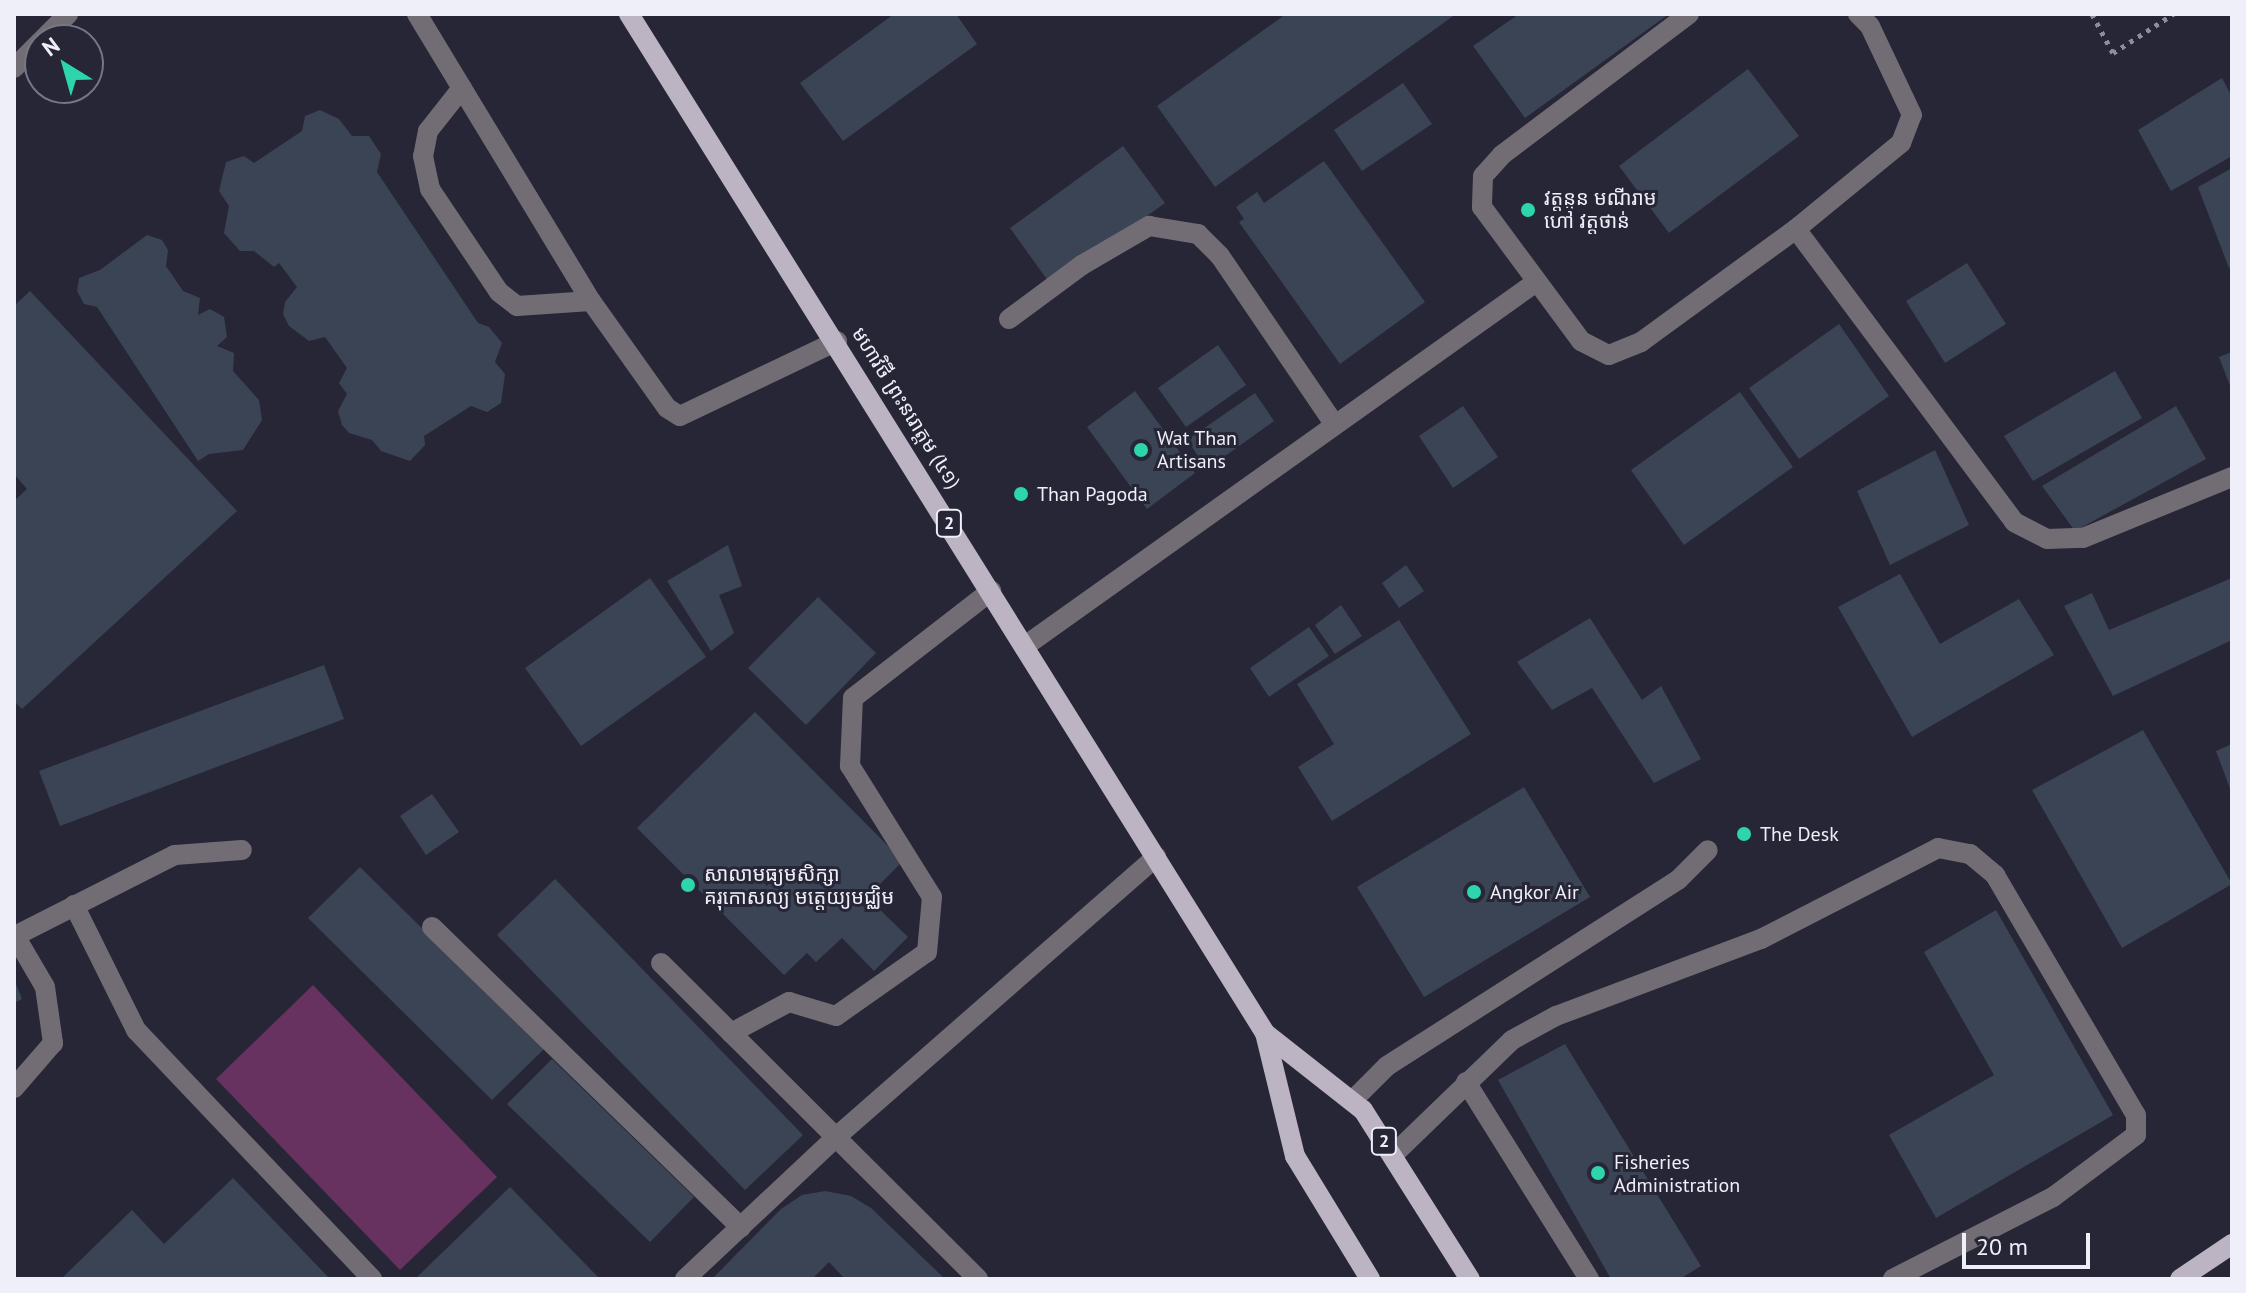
<!DOCTYPE html>
<meta charset="utf-8">
<style>
body{margin:0}
#map{position:relative;width:2246px;height:1293px;overflow:hidden;background:#272636;font-family:"PT Sans","Noto Sans Khmer",sans-serif}
div>[style]{position:absolute}
.green>*{inset:0;background:#67325f}
.building>*{inset:0;background:#3b4454}
.path>*{height:5px;margin-top:-2.5px;transform-origin:0;background:repeating-linear-gradient(90deg,#8e8d9b 0 4px,transparent 0 10px)}
.minor>*{height:20px;margin:-10px;padding:0 10px;transform-origin:10px;border-radius:10px;background:#726d75}
.major>*{height:20px;margin:-10px;padding:0 10px;transform-origin:10px;border-radius:10px;background:#bcb3c3}
.dots>*{width:22px;height:22px;translate:-50% -50%;box-sizing:border-box;border:4px solid #272636;border-radius:50%}
span{translate:-50% -50%;white-space:nowrap;text-align:center;line-height:1.15;-webkit-text-stroke:6px #272636;paint-order:stroke}
.shield-label span{padding:2px 6px;background:#272636;border:2px solid;border-radius:6px;-webkit-text-stroke-width:0}
.shield-label{font-size:18px;color:#efeffa;font-weight:700}
.poi-label{font-size:20px;color:#efeffa}
.left{translate:0 -50%;text-align:left}
.street-label{font-size:20px;color:#efeffa}
.frame{position:absolute;inset:0;border:16px solid #efeffa;pointer-events:none}
.north{position:absolute;left:24px;top:24px;width:80px;height:80px;box-sizing:border-box;background:#272636;border:2px solid #777684;border-radius:50%;rotate:323deg;font-size:22px;font-weight:700;line-height:32px;text-align:center;color:#efeffa}
.north::after{content:'';display:block;margin:auto;width:28px;height:36px;background:#2cd5ab;clip-path:polygon(50% 0,100% 100%,50% 72%,0 100%)}
.scale{position:absolute;left:1962px;top:1233px;width:128px;height:36px;box-sizing:border-box;border:4px solid #efeffa;border-top:0;padding-left:10px;font-size:24px;line-height:28px;white-space:nowrap;color:#efeffa;-webkit-text-stroke:6px #272636;paint-order:stroke}
</style>
<div id="map">
<div class="green">
<i style="clip-path:polygon(313px 985px,497px 1177px,400px 1270px,216px 1079px)"></i>
</div>
<div class="building">
<i style="clip-path:polygon(894px 14px,956px 14px,977px 44px,843px 141px,800px 83px)"></i>
<i style="clip-path:polygon(1286px 14px,1456px 14px,1215px 187px,1157px 106px)"></i>
<i style="clip-path:polygon(1519px 14px,1669px 14px,1525px 118px,1473px 46px)"></i>
<i style="clip-path:polygon(1748px 69px,1799px 136px,1669px 233px,1619px 166px)"></i>
<i style="clip-path:polygon(2222px 78px,2232px 97px,2232px 156px,2171px 191px,2138px 130px)"></i>
<i style="clip-path:polygon(1403px 83px,1432px 124px,1362px 171px,1334px 130px)"></i>
<i style="clip-path:polygon(320px 110px,339px 119px,352px 136px,369px 136px,381px 154px,377px 172px,478px 323px,489px 327px,502px 343px,495px 362px,505px 374px,501px 403px,487px 412px,471px 406px,424px 436px,425px 445px,410px 461px,381px 451px,372px 440px,349px 433px,342px 425px,338px 411px,347px 394px,339px 383px,347px 368px,325px 337px,309px 341px,289px 326px,283px 314px,285px 302px,297px 287px,279px 263px,274px 267px,254px 251px,240px 251px,224px 233px,229px 206px,219px 191px,226px 162px,244px 156px,254px 163px,302px 131px,305px 116px)"></i>
<i style="clip-path:polygon(1123px 146px,1165px 203px,1051px 285px,1010px 228px)"></i>
<i style="clip-path:polygon(1324px 161px,1425px 302px,1340px 364px,1239px 222px,1244px 219px,1236px 207px,1257px 192px,1264px 203px)"></i>
<i style="clip-path:polygon(2232px 168px,2232px 267px,2229px 268px,2198px 187px)"></i>
<i style="clip-path:polygon(147px 235px,162px 240px,168px 250px,166px 266px,183px 291px,200px 298px,198px 315px,210px 309px,224px 317px,227px 337px,217px 346px,234px 353px,233px 371px,259px 400px,262px 420px,243px 450px,209px 454px,198px 461px,97px 307px,84px 304px,77px 291px,79px 278px,100px 270px)"></i>
<i style="clip-path:polygon(1967px 263px,2006px 324px,1945px 363px,1906px 301px)"></i>
<i style="clip-path:polygon(30px 291px,237px 511px,22px 709px,14px 701px,14px 501px,27px 489px,14px 474px,14px 306px)"></i>
<i style="clip-path:polygon(1839px 324px,1889px 396px,1799px 459px,1749px 388px)"></i>
<i style="clip-path:polygon(1218px 345px,1246px 385px,1186px 427px,1158px 388px)"></i>
<i style="clip-path:polygon(2232px 352px,2232px 391px,2219px 357px)"></i>
<i style="clip-path:polygon(2115px 371px,2142px 418px,2033px 481px,2004px 436px)"></i>
<i style="clip-path:polygon(1135px 391px,1195px 473px,1147px 509px,1087px 427px)"></i>
<i style="clip-path:polygon(1740px 392px,1793px 467px,1684px 545px,1631px 470px)"></i>
<i style="clip-path:polygon(1255px 393px,1274px 421px,1207px 469px,1187px 440px)"></i>
<i style="clip-path:polygon(1463px 406px,1498px 457px,1453px 488px,1419px 436px)"></i>
<i style="clip-path:polygon(2176px 406px,2206px 459px,2075px 531px,2042px 486px)"></i>
<i style="clip-path:polygon(1935px 450px,1969px 525px,1890px 565px,1857px 491px)"></i>
<i style="clip-path:polygon(728px 545px,742px 586px,719px 595px,734px 633px,711px 651px,667px 581px)"></i>
<i style="clip-path:polygon(1406px 565px,1424px 591px,1399px 608px,1382px 583px)"></i>
<i style="clip-path:polygon(1900px 574px,1940px 644px,2019px 599px,2054px 655px,1912px 737px,1838px 607px)"></i>
<i style="clip-path:polygon(650px 578px,706px 657px,581px 746px,525px 668px)"></i>
<i style="clip-path:polygon(2232px 578px,2232px 640px,2113px 696px,2064px 606px,2092px 593px,2109px 630px)"></i>
<i style="clip-path:polygon(818px 597px,876px 653px,806px 725px,748px 668px)"></i>
<i style="clip-path:polygon(1341px 605px,1362px 636px,1335px 654px,1315px 625px)"></i>
<i style="clip-path:polygon(1590px 618px,1642px 700px,1661px 686px,1701px 759px,1654px 783px,1592px 688px,1552px 710px,1517px 662px)"></i>
<i style="clip-path:polygon(1399px 620px,1471px 734px,1332px 821px,1298px 767px,1334px 744px,1297px 684px)"></i>
<i style="clip-path:polygon(1309px 627px,1329px 656px,1269px 697px,1250px 668px)"></i>
<i style="clip-path:polygon(324px 665px,344px 719px,60px 826px,39px 771px)"></i>
<i style="clip-path:polygon(755px 712px,903px 861px,879px 885px,886px 892px,874px 904px,908px 937px,874px 971px,842px 938px,816px 962px,807px 953px,784px 975px,637px 828px)"></i>
<i style="clip-path:polygon(2143px 730px,2232px 884px,2122px 948px,2032px 790px)"></i>
<i style="clip-path:polygon(2232px 744px,2232px 794px,2216px 751px)"></i>
<i style="clip-path:polygon(1524px 787px,1590px 897px,1424px 997px,1357px 887px)"></i>
<i style="clip-path:polygon(432px 794px,459px 832px,426px 855px,400px 816px)"></i>
<i style="clip-path:polygon(360px 867px,544px 1049px,492px 1100px,308px 918px)"></i>
<i style="clip-path:polygon(555px 879px,803px 1135px,745px 1190px,497px 935px)"></i>
<i style="clip-path:polygon(1996px 910px,2113px 1115px,1936px 1218px,1889px 1135px,1994px 1075px,1924px 952px)"></i>
<i style="clip-path:polygon(14px 979px,22px 999px,14px 1003px)"></i>
<i style="clip-path:polygon(1565px 1044px,1701px 1266px,1680px 1279px,1611px 1279px,1498px 1080px)"></i>
<i style="clip-path:polygon(552px 1059px,694px 1197px,650px 1242px,507px 1104px)"></i>
<i style="clip-path:polygon(233px 1178px,330px 1279px,61px 1279px,132px 1210px,164px 1244px)"></i>
<i style="clip-path:polygon(510px 1187px,600px 1279px,415px 1279px)"></i>
<i style="clip-path:polygon(825px 1191px,851px 1196px,871px 1208px,945px 1279px,845px 1279px,829px 1262px,812px 1279px,712px 1279px,781px 1209px,802px 1195px)"></i>
</div>
<div class="path">
<i style="left:2092px;top:14px;width:44px;rotate:61.7deg"></i>
<i style="left:2113px;top:53px;width:72px;rotate:-33deg"></i>
</div>
<div class="minor">
<i style="left:417px;top:14px;width:336px;rotate:58.8deg"></i>
<i style="left:591px;top:301px;width:131px;rotate:54.6deg"></i>
<i style="left:667px;top:408px;width:15px;rotate:32deg"></i>
<i style="left:680px;top:416px;width:174px;rotate:-25.5deg"></i>
<i style="left:1689px;top:14px;width:234px;rotate:143deg"></i>
<i style="left:1502px;top:155px;width:28px;rotate:132deg"></i>
<i style="left:1483px;top:176px;width:31px;rotate:92deg"></i>
<i style="left:1482px;top:207px;width:167px;rotate:53.5deg"></i>
<i style="left:1581px;top:341px;width:31px;rotate:27deg"></i>
<i style="left:1609px;top:355px;width:35px;rotate:-22deg"></i>
<i style="left:1641px;top:342px;width:192px;rotate:-36.1deg"></i>
<i style="left:1796px;top:229px;width:136px;rotate:-39.3deg"></i>
<i style="left:1901px;top:143px;width:30px;rotate:-69deg"></i>
<i style="left:1912px;top:115px;width:98px;rotate:-115.3deg"></i>
<i style="left:1870px;top:26px;width:17px;rotate:-135deg"></i>
<i style="left:42px;top:40px;width:37px;rotate:-45deg"></i>
<i style="left:14px;top:68px;width:37px;rotate:-45deg"></i>
<i style="left:462px;top:88px;width:55px;rotate:128.3deg"></i>
<i style="left:428px;top:131px;width:25px;rotate:101deg"></i>
<i style="left:423px;top:156px;width:34px;rotate:78deg"></i>
<i style="left:430px;top:189px;width:124px;rotate:56.2deg"></i>
<i style="left:499px;top:292px;width:23px;rotate:38deg"></i>
<i style="left:517px;top:306px;width:74px;rotate:-3.9deg"></i>
<i style="left:1796px;top:229px;width:365px;rotate:53.3deg"></i>
<i style="left:2014px;top:522px;width:37px;rotate:27deg"></i>
<i style="left:2047px;top:539px;width:36px;rotate:-2deg"></i>
<i style="left:2083px;top:538px;width:161px;rotate:-22.3deg"></i>
<i style="left:1009px;top:319px;width:91px;rotate:-36.5deg"></i>
<i style="left:1082px;top:265px;width:78px;rotate:-30.2deg"></i>
<i style="left:1149px;top:226px;width:50px;rotate:9.3deg"></i>
<i style="left:1198px;top:234px;width:31px;rotate:45deg"></i>
<i style="left:1220px;top:256px;width:204px;rotate:55.8deg"></i>
<i style="left:1025px;top:646px;width:627px;rotate:-35.46deg"></i>
<i style="left:74px;top:905px;width:140px;rotate:63.6deg"></i>
<i style="left:136px;top:1030px;width:343px;rotate:46.5deg"></i>
<i style="left:432px;top:927px;width:431px;rotate:44.2deg"></i>
<i style="left:14px;top:934px;width:61px;rotate:59.7deg"></i>
<i style="left:45px;top:987px;width:57px;rotate:81.9deg"></i>
<i style="left:53px;top:1043px;width:60px;rotate:130.9deg"></i>
<i style="left:15px;top:936px;width:179px;rotate:-26.9deg"></i>
<i style="left:175px;top:855px;width:67px;rotate:-4.3deg"></i>
<i style="left:661px;top:963px;width:448px;rotate:44.9deg"></i>
<i style="left:731px;top:1033px;width:66px;rotate:-28.1deg"></i>
<i style="left:789px;top:1002px;width:49px;rotate:16.6deg"></i>
<i style="left:836px;top:1016px;width:111px;rotate:-35.1deg"></i>
<i style="left:927px;top:952px;width:55px;rotate:-84.8deg"></i>
<i style="left:932px;top:897px;width:155px;rotate:-122deg"></i>
<i style="left:850px;top:766px;width:68px;rotate:-87.5deg"></i>
<i style="left:853px;top:698px;width:175px;rotate:-37.8deg"></i>
<i style="left:1466px;top:1082px;width:232px;rotate:58deg"></i>
<i style="left:1352px;top:1101px;width:49px;rotate:-45deg"></i>
<i style="left:1387px;top:1066px;width:345px;rotate:-32.6deg"></i>
<i style="left:1678px;top:880px;width:42px;rotate:-45deg"></i>
<i style="left:1393px;top:1155px;width:165px;rotate:-44deg"></i>
<i style="left:1512px;top:1040px;width:50px;rotate:-28.6deg"></i>
<i style="left:1556px;top:1016px;width:219px;rotate:-20.6deg"></i>
<i style="left:1761px;top:939px;width:199px;rotate:-27.2deg"></i>
<i style="left:1938px;top:848px;width:33px;rotate:11deg"></i>
<i style="left:1970px;top:854px;width:33px;rotate:40deg"></i>
<i style="left:1995px;top:875px;width:278px;rotate:59.6deg"></i>
<i style="left:2136px;top:1115px;width:20px;rotate:90deg"></i>
<i style="left:2136px;top:1135px;width:104px;rotate:143.2deg"></i>
<i style="left:2053px;top:1197px;width:180px;rotate:152.9deg"></i>
<i style="left:685px;top:1279px;width:206px;rotate:-43.2deg"></i>
<i style="left:835px;top:1138px;width:427px;rotate:-41.2deg"></i>
</div>
<div class="major">
<i style="left:629px;top:14px;width:1201px;rotate:58.03deg"></i>
<i style="left:1265px;top:1033px;width:127px;rotate:76.3deg"></i>
<i style="left:1295px;top:1156px;width:144px;rotate:58.6deg"></i>
<i style="left:1265px;top:1033px;width:125px;rotate:38.2deg"></i>
<i style="left:1363px;top:1110px;width:200px;rotate:57.7deg"></i>
<i style="left:2180px;top:1279px;width:63px;rotate:-33.9deg"></i>
</div>
<div class="dots">
<i style="left:1528px;top:210px;background:#2cd5ab"></i>
<i style="left:1141px;top:450px;background:#2cd5ab"></i>
<i style="left:1021px;top:494px;background:#2cd5ab"></i>
<i style="left:1744px;top:834px;background:#2cd5ab"></i>
<i style="left:688px;top:885px;background:#2cd5ab"></i>
<i style="left:1474px;top:892px;background:#2cd5ab"></i>
<i style="left:1598px;top:1173px;background:#2cd5ab"></i>
</div>
<div class="shield-label">
<span style="left:949px;top:523px">2</span>
<span style="left:1384px;top:1141px">2</span>
</div>
<div class="poi-label">
<span class="left" style="left:1544px;top:210px">វត្តនួន មណីរាម<br>ហៅ វត្តថាន់</span>
<span class="left" style="left:1157px;top:450px">Wat Than<br>Artisans</span>
<span class="left" style="left:1037px;top:494px">Than Pagoda</span>
<span class="left" style="left:1760px;top:834px">The Desk</span>
<span class="left" style="left:704px;top:886px">សាលាមធ្យមសិក្សា<br>គរុកោសល្យ មត្តេយ្យមជ្ឈិម</span>
<span class="left" style="left:1490px;top:892px">Angkor Air</span>
<span class="left" style="left:1614px;top:1174px">Fisheries<br>Administration</span>
</div>
<div class="street-label">
<span style="left:906px;top:408px;rotate:58deg">មហាវិថី ព្រះនរោត្តម (៤១)</span>
</div>
<div class="frame"></div>
<div class="north">N</div>
<div class="scale">20 m</div>
</div>
